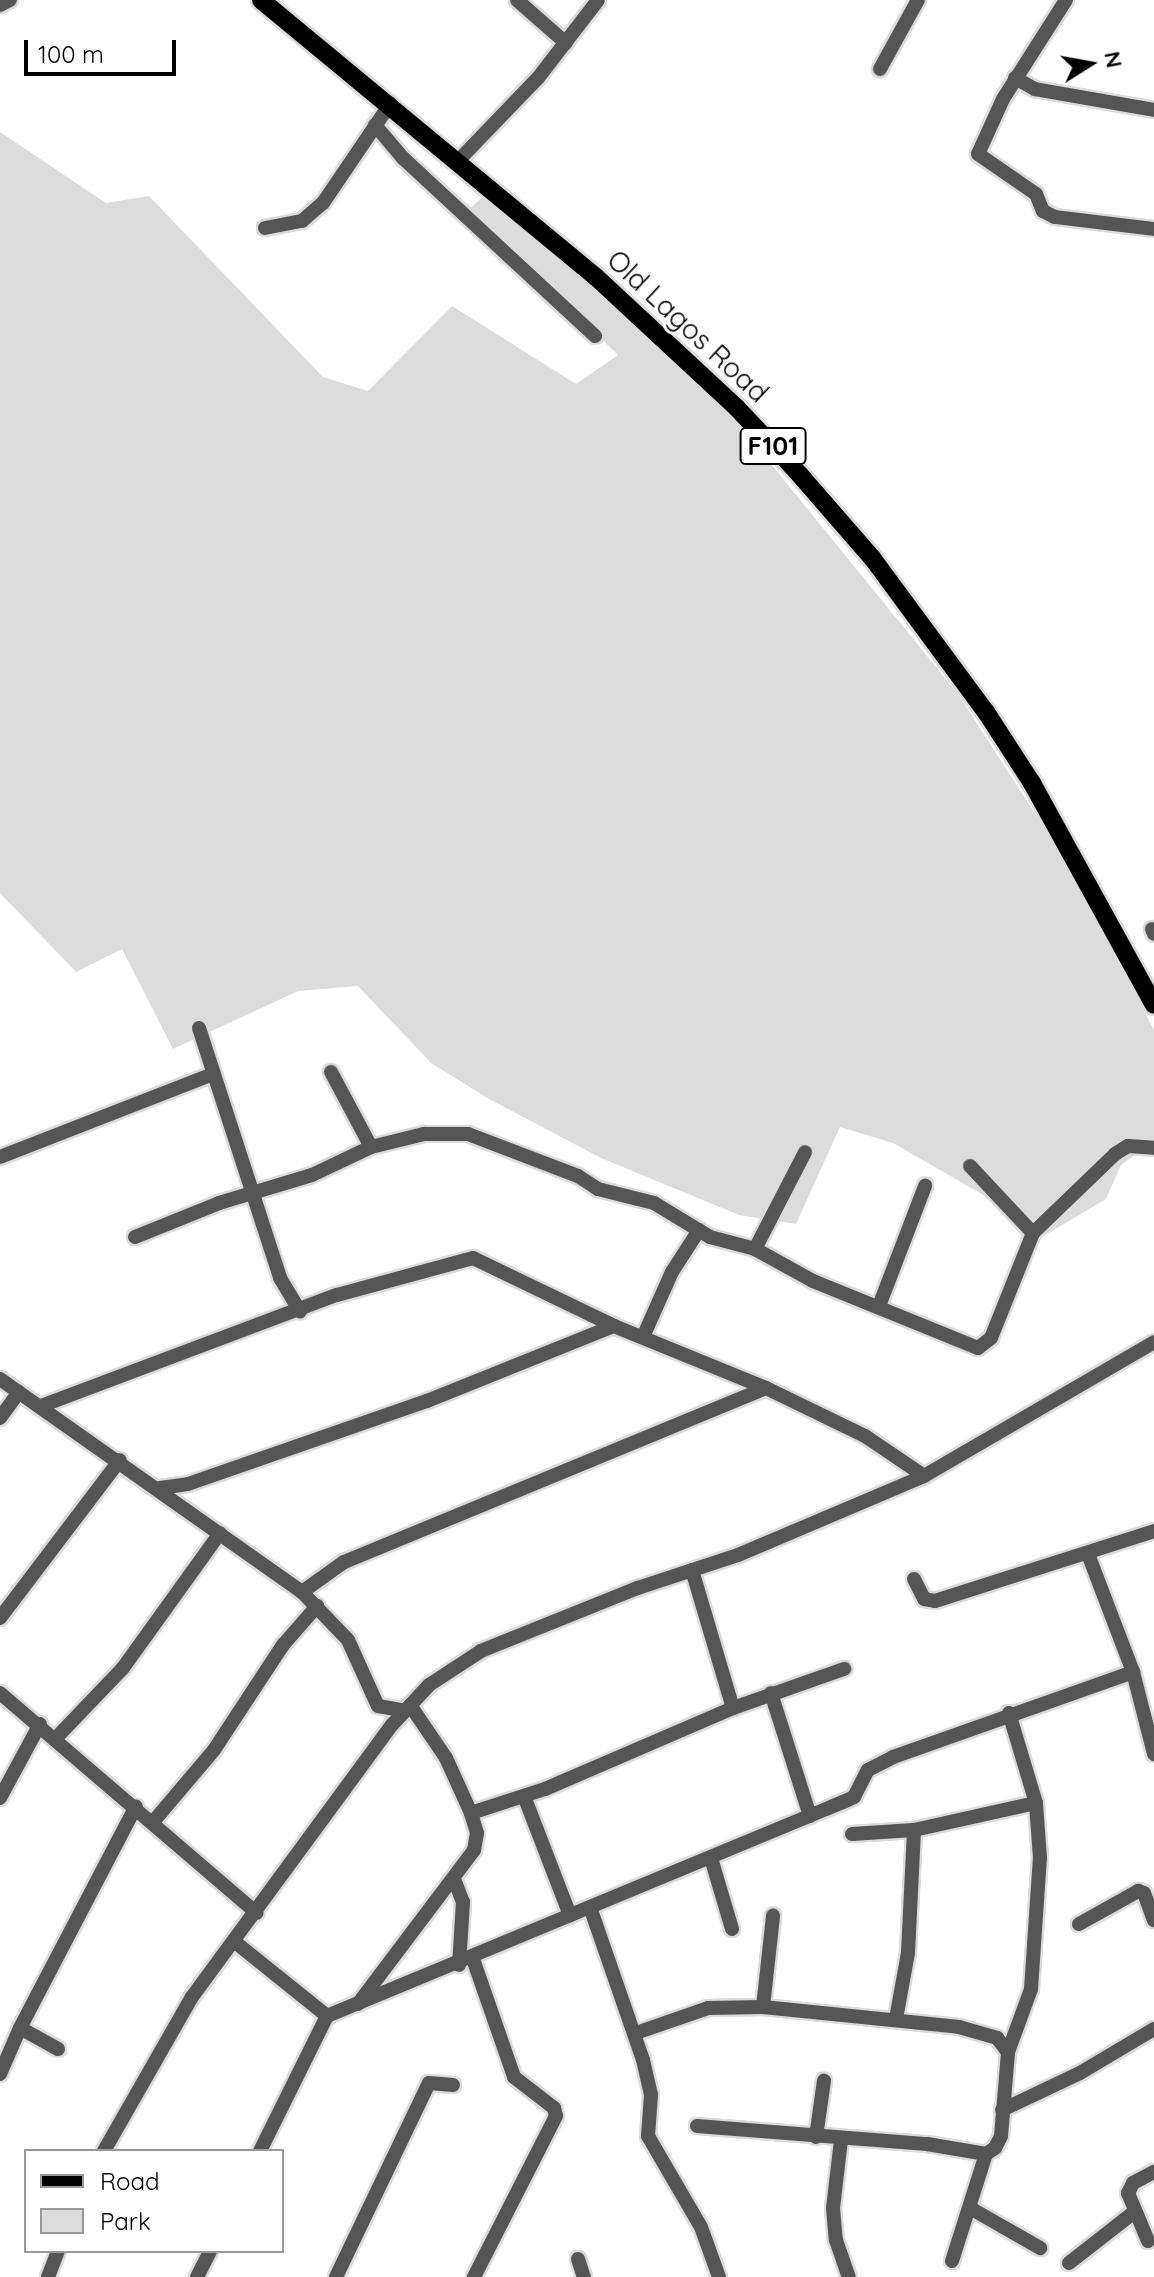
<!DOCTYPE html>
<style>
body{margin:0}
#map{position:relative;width:1154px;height:2277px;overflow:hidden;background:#fff;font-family:Quicksand,sans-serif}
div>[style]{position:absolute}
.green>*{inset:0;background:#dcdcdc}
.roads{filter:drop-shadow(2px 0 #dbdbdb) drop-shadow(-2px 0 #dbdbdb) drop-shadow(0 2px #dbdbdb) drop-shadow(0 -2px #dbdbdb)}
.minor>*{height:14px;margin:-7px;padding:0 7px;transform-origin:7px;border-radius:7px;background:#555}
.major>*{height:18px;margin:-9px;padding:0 9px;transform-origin:9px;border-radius:9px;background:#000}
span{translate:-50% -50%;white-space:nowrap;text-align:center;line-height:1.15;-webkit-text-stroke:6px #fff;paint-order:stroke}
.shield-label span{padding:2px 6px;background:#fff;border:2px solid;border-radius:6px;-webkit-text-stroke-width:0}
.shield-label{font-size:26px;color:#000;font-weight:700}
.street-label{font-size:28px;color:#000}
.legend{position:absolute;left:24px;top:2149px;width:260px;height:104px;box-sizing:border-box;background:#fff;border:2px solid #999;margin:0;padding:10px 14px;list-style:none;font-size:24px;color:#000}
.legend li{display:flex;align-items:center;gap:16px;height:40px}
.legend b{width:40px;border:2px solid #999}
.north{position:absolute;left:1050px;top:24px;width:80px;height:80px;-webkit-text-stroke:6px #fff;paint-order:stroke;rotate:79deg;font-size:22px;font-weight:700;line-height:32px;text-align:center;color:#000}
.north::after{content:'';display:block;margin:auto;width:28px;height:36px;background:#000;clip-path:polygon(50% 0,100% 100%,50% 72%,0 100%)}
.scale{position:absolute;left:24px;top:40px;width:152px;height:36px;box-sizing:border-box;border:4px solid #000;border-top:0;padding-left:10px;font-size:24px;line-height:28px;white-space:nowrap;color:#000;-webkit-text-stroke:6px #fff;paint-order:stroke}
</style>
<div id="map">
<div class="green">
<i style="clip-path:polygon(0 132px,106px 203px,149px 196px,323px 377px,368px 391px,452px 306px,576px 384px,618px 355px,468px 210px,484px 196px,651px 333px,753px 442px,958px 694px,1061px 854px,1154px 1030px,1154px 1141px,1121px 1165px,1106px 1199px,1049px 1233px,893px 1143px,840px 1127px,796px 1224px,739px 1215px,601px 1158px,489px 1099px,431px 1063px,358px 986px,298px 991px,173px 1049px,122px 949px,76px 972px,0 893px)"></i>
</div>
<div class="roads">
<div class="minor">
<i style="left:517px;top:0;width:65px;rotate:41.3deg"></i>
<i style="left:1066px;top:0;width:117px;rotate:122.5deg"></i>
<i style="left:1003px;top:99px;width:60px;rotate:114.4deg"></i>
<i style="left:978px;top:154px;width:70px;rotate:34.6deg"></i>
<i style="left:1036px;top:194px;width:18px;rotate:68deg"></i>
<i style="left:1043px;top:211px;width:13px;rotate:27deg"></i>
<i style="left:1055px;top:217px;width:100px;rotate:6.9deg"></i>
<i style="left:0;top:5px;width:11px;rotate:-27deg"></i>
<i style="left:880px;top:69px;width:79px;rotate:-61.2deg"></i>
<i style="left:1015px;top:78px;width:23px;rotate:29deg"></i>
<i style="left:1035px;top:89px;width:121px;rotate:10deg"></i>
<i style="left:375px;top:125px;width:43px;rotate:49.7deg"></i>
<i style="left:403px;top:158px;width:262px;rotate:42.8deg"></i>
<i style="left:458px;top:161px;width:115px;rotate:-46.1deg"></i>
<i style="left:538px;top:78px;width:98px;rotate:-52.4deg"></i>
<i style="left:265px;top:228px;width:38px;rotate:-11deg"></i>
<i style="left:302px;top:221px;width:28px;rotate:-41deg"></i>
<i style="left:323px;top:203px;width:120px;rotate:-55.9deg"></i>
<i style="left:1152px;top:929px;width:5px;rotate:68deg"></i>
<i style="left:199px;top:1028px;width:263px;rotate:72deg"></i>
<i style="left:280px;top:1278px;width:39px;rotate:59deg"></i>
<i style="left:331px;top:1072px;width:85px;rotate:61.9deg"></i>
<i style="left:0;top:1157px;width:225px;rotate:-21.3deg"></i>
<i style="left:970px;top:1166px;width:92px;rotate:46.8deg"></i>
<i style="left:135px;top:1237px;width:91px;rotate:-22deg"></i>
<i style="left:219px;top:1203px;width:97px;rotate:-16.8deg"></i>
<i style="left:312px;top:1175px;width:65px;rotate:-25.4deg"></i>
<i style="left:371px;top:1147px;width:55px;rotate:-13.8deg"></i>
<i style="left:424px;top:1134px;width:44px"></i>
<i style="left:468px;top:1134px;width:118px;rotate:20.9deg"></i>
<i style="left:578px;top:1176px;width:24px;rotate:33deg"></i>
<i style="left:598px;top:1189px;width:58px;rotate:14deg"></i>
<i style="left:654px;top:1203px;width:66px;rotate:31.3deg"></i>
<i style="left:710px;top:1237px;width:47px;rotate:14.9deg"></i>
<i style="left:755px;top:1249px;width:66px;rotate:28.9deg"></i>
<i style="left:813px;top:1281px;width:178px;rotate:22.1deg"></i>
<i style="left:978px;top:1348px;width:16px;rotate:-38deg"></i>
<i style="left:991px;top:1338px;width:113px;rotate:-68.2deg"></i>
<i style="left:1033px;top:1233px;width:114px;rotate:-43.9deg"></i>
<i style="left:1115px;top:1154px;width:15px;rotate:-32deg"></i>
<i style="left:1128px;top:1146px;width:26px;rotate:4deg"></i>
<i style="left:755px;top:1249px;width:109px;rotate:-62.7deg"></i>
<i style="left:879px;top:1306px;width:129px;rotate:-69deg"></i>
<i style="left:643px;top:1337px;width:71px;rotate:-66deg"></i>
<i style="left:672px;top:1272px;width:50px;rotate:-57.3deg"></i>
<i style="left:0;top:1379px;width:370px;rotate:35.2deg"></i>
<i style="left:302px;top:1592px;width:66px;rotate:46.2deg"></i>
<i style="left:348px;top:1640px;width:72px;rotate:65.6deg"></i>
<i style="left:378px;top:1706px;width:27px;rotate:10deg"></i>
<i style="left:41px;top:1406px;width:316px;rotate:-20.6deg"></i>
<i style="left:337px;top:1295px;width:141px;rotate:-15.2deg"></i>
<i style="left:473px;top:1258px;width:157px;rotate:25.7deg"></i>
<i style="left:614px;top:1326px;width:164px;rotate:22.2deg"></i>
<i style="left:766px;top:1388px;width:110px;rotate:25.9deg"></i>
<i style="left:865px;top:1436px;width:71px;rotate:34.1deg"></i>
<i style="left:0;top:1418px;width:32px;rotate:-54deg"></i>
<i style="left:160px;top:1488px;width:28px;rotate:-8deg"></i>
<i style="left:188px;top:1484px;width:253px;rotate:-19.2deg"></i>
<i style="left:427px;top:1401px;width:201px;rotate:-21.9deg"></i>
<i style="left:1088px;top:1554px;width:126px;rotate:69.1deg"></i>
<i style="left:1133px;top:1672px;width:85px;rotate:75.6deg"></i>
<i style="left:692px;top:1570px;width:144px;rotate:73.5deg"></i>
<i style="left:914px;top:1579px;width:22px;rotate:63deg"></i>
<i style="left:924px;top:1599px;width:11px;rotate:10deg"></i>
<i style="left:935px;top:1601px;width:230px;rotate:-17.7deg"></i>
<i style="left:302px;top:1592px;width:52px;rotate:-35.5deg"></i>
<i style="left:344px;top:1562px;width:456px;rotate:-22.4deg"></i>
<i style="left:0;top:1618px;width:198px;rotate:-52.8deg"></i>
<i style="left:0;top:1693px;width:338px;rotate:40.6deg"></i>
<i style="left:771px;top:1693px;width:129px;rotate:72.4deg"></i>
<i style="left:410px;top:1705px;width:64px;rotate:55.8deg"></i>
<i style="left:446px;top:1758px;width:60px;rotate:65.6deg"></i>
<i style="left:471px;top:1813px;width:78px;rotate:-18deg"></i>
<i style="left:545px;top:1789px;width:205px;rotate:-23.3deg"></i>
<i style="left:733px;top:1708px;width:118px;rotate:-19.4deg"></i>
<i style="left:57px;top:1737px;width:95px;rotate:-46.3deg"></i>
<i style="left:123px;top:1668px;width:166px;rotate:-54.3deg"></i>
<i style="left:524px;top:1796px;width:128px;rotate:68.9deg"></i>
<i style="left:0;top:1798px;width:84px;rotate:-61.6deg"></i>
<i style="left:153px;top:1822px;width:94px;rotate:-49.7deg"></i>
<i style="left:214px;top:1750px;width:126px;rotate:-56.7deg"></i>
<i style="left:283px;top:1645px;width:52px;rotate:-48.9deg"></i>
<i style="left:852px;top:1834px;width:62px;rotate:-3.7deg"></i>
<i style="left:914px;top:1830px;width:125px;rotate:-12.5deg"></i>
<i style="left:711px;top:1858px;width:74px;rotate:73.5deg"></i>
<i style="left:454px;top:1879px;width:25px;rotate:69deg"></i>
<i style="left:463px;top:1902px;width:63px;rotate:93.6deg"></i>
<i style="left:590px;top:1907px;width:162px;rotate:70.9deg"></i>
<i style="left:643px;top:2060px;width:36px;rotate:77deg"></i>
<i style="left:651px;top:2095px;width:41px;rotate:94.2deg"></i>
<i style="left:648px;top:2136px;width:105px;rotate:59.8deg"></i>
<i style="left:701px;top:2227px;width:53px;rotate:70.2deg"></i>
<i style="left:1079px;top:1924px;width:68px;rotate:-29.2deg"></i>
<i style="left:1138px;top:1891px;width:6px;rotate:18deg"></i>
<i style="left:1144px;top:1893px;width:29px;rotate:70deg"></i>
<i style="left:235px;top:1942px;width:118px;rotate:38.8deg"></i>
<i style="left:473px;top:1959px;width:125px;rotate:70.8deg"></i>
<i style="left:514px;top:2077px;width:51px;rotate:37.8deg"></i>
<i style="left:554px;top:2108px;width:8px;rotate:76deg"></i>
<i style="left:556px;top:2116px;width:181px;rotate:117deg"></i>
<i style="left:358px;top:2004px;width:193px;rotate:-53deg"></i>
<i style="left:474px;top:1850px;width:17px;rotate:-80deg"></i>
<i style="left:477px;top:1833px;width:21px;rotate:-107deg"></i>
<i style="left:763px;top:2007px;width:92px;rotate:-83.7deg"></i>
<i style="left:896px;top:2019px;width:67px;rotate:-79.7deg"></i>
<i style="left:908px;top:1953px;width:123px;rotate:-87.2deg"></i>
<i style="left:636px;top:2033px;width:76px;rotate:-19.1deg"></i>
<i style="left:708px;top:2008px;width:55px;rotate:-1deg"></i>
<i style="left:763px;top:2007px;width:197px;rotate:5.8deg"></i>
<i style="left:959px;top:2027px;width:40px;rotate:16deg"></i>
<i style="left:997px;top:2038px;width:18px;rotate:52deg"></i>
<i style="left:58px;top:2049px;width:43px;rotate:-151.1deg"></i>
<i style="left:20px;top:2028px;width:250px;rotate:-62.4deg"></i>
<i style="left:0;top:2074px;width:50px;rotate:-66.5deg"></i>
<i style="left:1002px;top:2110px;width:86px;rotate:-25.4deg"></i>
<i style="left:1080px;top:2073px;width:86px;rotate:-30.7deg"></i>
<i style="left:697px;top:2126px;width:231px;rotate:4.5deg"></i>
<i style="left:927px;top:2144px;width:60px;rotate:9.6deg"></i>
<i style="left:986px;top:2154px;width:11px;rotate:-34deg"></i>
<i style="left:995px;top:2148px;width:13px;rotate:-63deg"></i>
<i style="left:1001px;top:2136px;width:84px;rotate:-85.2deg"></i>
<i style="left:1008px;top:2052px;width:67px;rotate:-69.9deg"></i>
<i style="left:1031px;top:1989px;width:131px;rotate:-86.1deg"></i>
<i style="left:1040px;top:1858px;width:55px;rotate:-94.2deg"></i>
<i style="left:1036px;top:1803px;width:94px;rotate:-106.7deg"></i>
<i style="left:816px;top:2137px;width:57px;rotate:-81.9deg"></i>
<i style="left:841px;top:2140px;width:68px;rotate:96.7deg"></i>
<i style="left:833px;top:2208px;width:32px;rotate:85deg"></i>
<i style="left:836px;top:2240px;width:39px;rotate:71deg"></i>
<i style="left:104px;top:2151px;width:177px;rotate:-60.3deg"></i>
<i style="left:192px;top:1997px;width:338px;rotate:-53.7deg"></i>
<i style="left:392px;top:1725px;width:54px;rotate:-47.2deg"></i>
<i style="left:429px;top:1685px;width:62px;rotate:-33.2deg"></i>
<i style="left:481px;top:1651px;width:169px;rotate:-21.9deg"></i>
<i style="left:638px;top:1588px;width:105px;rotate:-18.3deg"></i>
<i style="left:738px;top:1555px;width:202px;rotate:-23deg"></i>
<i style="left:924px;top:1476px;width:266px;rotate:-30.2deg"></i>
<i style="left:260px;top:2151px;width:151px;rotate:-63.6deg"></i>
<i style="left:327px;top:2016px;width:559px;rotate:-22.53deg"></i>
<i style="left:843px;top:1802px;width:12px;rotate:-24deg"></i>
<i style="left:854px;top:1797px;width:30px;rotate:-63deg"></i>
<i style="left:868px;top:1770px;width:28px;rotate:-27deg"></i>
<i style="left:893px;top:1757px;width:255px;rotate:-19.5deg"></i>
<i style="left:970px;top:2208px;width:81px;rotate:29.7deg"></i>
<i style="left:1148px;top:2241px;width:52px;rotate:-112.6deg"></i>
<i style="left:1128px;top:2193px;width:11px;rotate:-63deg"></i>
<i style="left:1133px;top:2183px;width:24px;rotate:-28deg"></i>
<i style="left:578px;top:2259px;width:19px;rotate:72deg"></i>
<i style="left:952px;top:2261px;width:112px;rotate:-72.4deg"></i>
<i style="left:1069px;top:2263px;width:81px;rotate:-38deg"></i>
<i style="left:48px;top:2277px;width:28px;rotate:-69deg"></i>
<i style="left:197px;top:2277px;width:29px;rotate:-63deg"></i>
<i style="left:336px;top:2277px;width:215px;rotate:-64.4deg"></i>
<i style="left:429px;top:2083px;width:24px;rotate:5deg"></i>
</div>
<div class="major">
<i style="left:261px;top:0;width:435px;rotate:39.6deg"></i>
<i style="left:596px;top:277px;width:191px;rotate:42.9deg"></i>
<i style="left:736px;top:407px;width:93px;rotate:46.7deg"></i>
<i style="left:800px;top:475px;width:111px;rotate:49deg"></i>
<i style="left:873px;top:559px;width:190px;rotate:53.6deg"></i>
<i style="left:986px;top:712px;width:85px;rotate:57.1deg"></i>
<i style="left:1032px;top:783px;width:253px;rotate:61.2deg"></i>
</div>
</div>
<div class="shield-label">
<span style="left:773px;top:446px">F101</span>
</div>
<div class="street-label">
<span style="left:688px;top:326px;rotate:43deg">Old Lagos Road</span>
</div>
<ul class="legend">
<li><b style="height:10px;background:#000"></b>Road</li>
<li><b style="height:22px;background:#dcdcdc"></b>Park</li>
</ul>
<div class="north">N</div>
<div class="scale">100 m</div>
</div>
